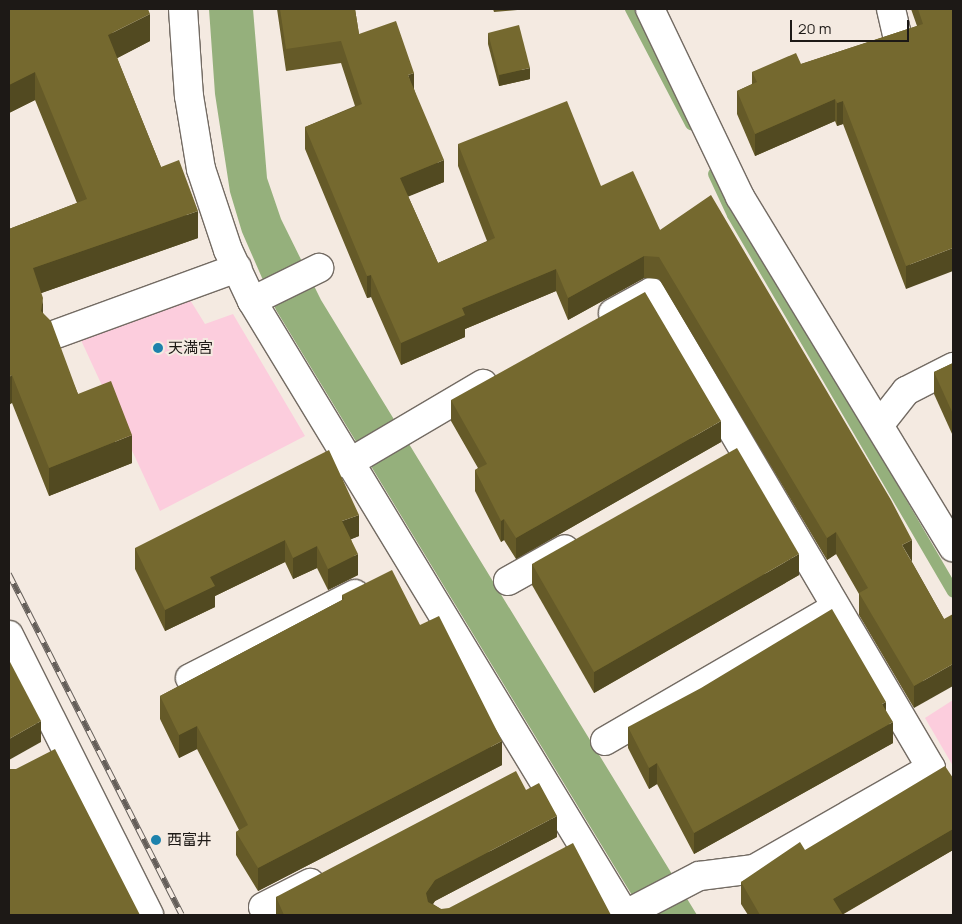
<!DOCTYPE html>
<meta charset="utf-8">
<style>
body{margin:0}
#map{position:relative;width:962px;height:924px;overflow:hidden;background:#f4eae1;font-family:Manrope,"Noto Sans JP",sans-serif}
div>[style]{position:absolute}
.green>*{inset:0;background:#fccddd}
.water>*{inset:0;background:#95b07c}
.stream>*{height:12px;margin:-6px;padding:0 6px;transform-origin:6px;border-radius:6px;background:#95b07c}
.roads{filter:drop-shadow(1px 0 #736b63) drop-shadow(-1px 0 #736b63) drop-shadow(0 1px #736b63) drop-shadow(0 -1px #736b63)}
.minor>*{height:28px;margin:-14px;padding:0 14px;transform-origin:14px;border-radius:14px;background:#fff}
.rail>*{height:5.5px;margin-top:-2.75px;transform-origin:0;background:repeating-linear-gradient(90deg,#f4eae1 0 11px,#645e59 0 22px);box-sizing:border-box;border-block:1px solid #645e59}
.wall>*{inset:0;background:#655a28}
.shaded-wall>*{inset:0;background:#524a21}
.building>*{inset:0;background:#75692f}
.dots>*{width:14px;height:14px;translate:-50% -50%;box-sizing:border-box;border:2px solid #f4eae1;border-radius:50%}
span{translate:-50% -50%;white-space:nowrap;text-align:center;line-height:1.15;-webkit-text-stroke:4px #f4eae1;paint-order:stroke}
.poi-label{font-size:15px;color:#1d1916}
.left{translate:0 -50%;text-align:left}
.frame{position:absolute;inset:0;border:10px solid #1d1916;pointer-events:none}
.scale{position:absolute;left:790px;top:20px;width:119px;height:22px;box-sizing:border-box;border:2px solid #1d1916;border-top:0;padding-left:6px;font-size:15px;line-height:18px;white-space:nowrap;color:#1d1916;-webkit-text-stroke:4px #f4eae1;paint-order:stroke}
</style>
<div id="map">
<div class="green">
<i style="clip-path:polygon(187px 295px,205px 324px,233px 314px,305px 436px,160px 511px,80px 338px)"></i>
<i style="clip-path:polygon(953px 700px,953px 766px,925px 718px)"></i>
</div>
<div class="water">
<i style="clip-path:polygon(209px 9px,253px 9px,267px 178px,281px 219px,321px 300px,697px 915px,644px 915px,276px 310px,242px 232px,230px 192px,215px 94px)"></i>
</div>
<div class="stream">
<i style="left:631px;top:9px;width:130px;rotate:62.4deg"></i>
<i style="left:714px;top:174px;width:45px;rotate:65.1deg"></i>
<i style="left:733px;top:215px;width:436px;rotate:59.7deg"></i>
</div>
<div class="roads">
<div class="minor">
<i style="left:183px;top:9px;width:87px;rotate:86.1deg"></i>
<i style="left:189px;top:96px;width:74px;rotate:80.7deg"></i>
<i style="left:201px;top:169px;width:85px;rotate:71.6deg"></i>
<i style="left:228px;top:250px;width:56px;rotate:64.8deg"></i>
<i style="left:252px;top:301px;width:718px;rotate:58.72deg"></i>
<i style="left:650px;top:9px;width:208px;rotate:64.4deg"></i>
<i style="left:740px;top:197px;width:410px;rotate:58.7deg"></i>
<i style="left:891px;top:9px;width:26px;rotate:77deg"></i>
<i style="left:252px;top:301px;width:75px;rotate:-26.2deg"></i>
<i style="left:613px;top:313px;width:43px;rotate:-28.9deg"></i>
<i style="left:651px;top:292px;width:552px;rotate:59.53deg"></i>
<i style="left:931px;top:768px;width:204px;rotate:150.3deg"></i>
<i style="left:754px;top:869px;width:55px;rotate:172.7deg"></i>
<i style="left:699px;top:876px;width:85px;rotate:152.5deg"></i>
<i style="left:56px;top:334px;width:193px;rotate:-20deg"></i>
<i style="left:880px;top:424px;width:42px;rotate:-51.8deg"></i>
<i style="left:906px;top:391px;width:53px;rotate:-27.1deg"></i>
<i style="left:347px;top:464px;width:158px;rotate:-30.5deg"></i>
<i style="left:508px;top:581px;width:65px;rotate:-29.3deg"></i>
<i style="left:9px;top:635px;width:313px;rotate:63.4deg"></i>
<i style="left:190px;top:678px;width:185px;rotate:-27deg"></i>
<i style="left:605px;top:741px;width:255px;rotate:-30.1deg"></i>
<i style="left:263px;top:907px;width:53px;rotate:-27.1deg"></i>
</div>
</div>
<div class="rail">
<i style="left:9px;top:574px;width:382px;rotate:63.1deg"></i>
</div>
<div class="wall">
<i style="clip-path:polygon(9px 9px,150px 41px,117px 58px,161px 167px,198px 238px,41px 293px,43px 313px,78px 394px,132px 463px,49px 496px,12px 403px,9px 229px,77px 203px,35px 100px,9px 113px)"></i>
<i style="clip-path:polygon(277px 9px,355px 9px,359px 34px,414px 89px,444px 182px,408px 196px,438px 263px,487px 241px,458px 166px,458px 144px,601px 186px,660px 230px,912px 562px,944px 619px,914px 708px,859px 615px,859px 594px,836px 554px,827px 560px,659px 279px,644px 278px,568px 320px,556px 291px,465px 329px,465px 337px,401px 365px,371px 297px,367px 298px,305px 149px,305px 127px,355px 106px,341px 63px,286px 71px)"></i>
<i style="clip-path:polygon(493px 9px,529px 9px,494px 12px)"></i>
<i style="clip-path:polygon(911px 9px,953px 9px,906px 289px,843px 124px,837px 126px,835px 121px,755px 156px,737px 114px,737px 91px,752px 84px,752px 72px,801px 64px,917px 26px)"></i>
<i style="clip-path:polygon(488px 33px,530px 79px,499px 86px,488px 44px)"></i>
<i style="clip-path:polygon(953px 363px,953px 436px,934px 394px,934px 372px)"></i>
<i style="clip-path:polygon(451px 400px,721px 442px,516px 559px,504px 540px,501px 542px,475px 491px,475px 470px,478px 468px,451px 421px)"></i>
<i style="clip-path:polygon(359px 536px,351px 539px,358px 575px,328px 590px,317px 568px,293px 579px,285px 562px,215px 596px,215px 607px,165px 631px,135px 569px,135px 548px)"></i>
<i style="clip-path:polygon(532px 564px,799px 575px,594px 693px,532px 585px)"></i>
<i style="clip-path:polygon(342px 595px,420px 625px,502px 765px,258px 891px,236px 855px,236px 832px,239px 830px,197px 749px,179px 758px,160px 719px,160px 696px,342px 600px)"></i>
<i style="clip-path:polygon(886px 711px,893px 743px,694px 854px,657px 784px,649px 789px,628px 748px,628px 727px)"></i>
<i style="clip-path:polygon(953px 778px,953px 850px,842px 915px,843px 915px,748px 915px,741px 904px,741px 882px)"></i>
<i style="clip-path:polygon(557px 837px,435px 901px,433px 904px,441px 909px,611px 915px,276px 915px,276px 897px)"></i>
</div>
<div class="shaded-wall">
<i style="clip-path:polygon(150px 14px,150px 41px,108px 63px,108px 35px)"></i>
<i style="clip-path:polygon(530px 68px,530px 79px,499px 86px,499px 75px)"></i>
<i style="clip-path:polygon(35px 72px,35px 100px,9px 113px,9px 85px)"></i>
<i style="clip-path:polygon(414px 73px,414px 95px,408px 75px)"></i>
<i style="clip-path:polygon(835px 99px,835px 121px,755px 156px,755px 134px)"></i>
<i style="clip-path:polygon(843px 101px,843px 124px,837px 126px,837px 103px)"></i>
<i style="clip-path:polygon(444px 160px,444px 182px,400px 200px,400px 178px)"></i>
<i style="clip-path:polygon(198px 211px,198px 238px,33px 296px,33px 268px)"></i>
<i style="clip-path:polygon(953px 248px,953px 271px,906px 289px,906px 266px)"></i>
<i style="clip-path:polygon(644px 256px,644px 278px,568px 320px,568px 298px)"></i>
<i style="clip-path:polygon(556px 269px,556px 291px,465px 329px,465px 337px,401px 365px,401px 343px,462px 308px)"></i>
<i style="clip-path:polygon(371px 275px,371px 297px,367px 298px,367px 276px)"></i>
<i style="clip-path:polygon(43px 298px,43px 326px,41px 311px)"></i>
<i style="clip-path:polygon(12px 375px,12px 403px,9px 405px,9px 377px)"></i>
<i style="clip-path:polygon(721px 421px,721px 442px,516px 559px,516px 538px)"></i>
<i style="clip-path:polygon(132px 435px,132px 463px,49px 496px,49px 468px)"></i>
<i style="clip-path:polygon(359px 515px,359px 536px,342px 543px,342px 521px)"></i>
<i style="clip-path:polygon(504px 519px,504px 540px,501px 542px,501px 521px)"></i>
<i style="clip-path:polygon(836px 532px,836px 554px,827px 560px,827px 538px)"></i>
<i style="clip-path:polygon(285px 540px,285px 562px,215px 596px,215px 607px,165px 631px,165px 610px,210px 577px)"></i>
<i style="clip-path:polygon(912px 540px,912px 562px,902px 545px)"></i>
<i style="clip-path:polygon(317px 546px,317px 568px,293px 579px,293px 558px)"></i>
<i style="clip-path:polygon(358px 554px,358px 575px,328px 590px,328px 569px)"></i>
<i style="clip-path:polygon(799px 554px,799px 575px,594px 693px,594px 672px)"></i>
<i style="clip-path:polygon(953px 664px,953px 686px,914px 708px,914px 686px)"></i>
<i style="clip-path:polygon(886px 702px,886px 723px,882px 704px)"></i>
<i style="clip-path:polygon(41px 721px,41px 742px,9px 760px,9px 739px)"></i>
<i style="clip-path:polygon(893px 722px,893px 743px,694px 854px,694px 833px)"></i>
<i style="clip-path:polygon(197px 726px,197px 749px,179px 758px,179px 735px)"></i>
<i style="clip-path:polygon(502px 741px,502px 765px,258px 891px,258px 868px)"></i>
<i style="clip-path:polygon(657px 763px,657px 784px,649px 789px,649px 768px)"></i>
<i style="clip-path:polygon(557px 816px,557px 837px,435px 901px,426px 914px,426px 893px,435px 880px)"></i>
<i style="clip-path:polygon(953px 829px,953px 850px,841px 915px,833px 899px)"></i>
</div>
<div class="building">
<i style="clip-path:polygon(9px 9px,148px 9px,150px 14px,108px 35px,161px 167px,179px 160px,198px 211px,33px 268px,43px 298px,41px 311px,51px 321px,78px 394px,111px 381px,132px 435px,49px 468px,12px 375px,9px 377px,9px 229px,87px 199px,35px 72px,9px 85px)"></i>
<i style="clip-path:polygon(280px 9px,355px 9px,359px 34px,396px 21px,414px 73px,408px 75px,444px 160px,400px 178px,438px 263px,495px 238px,458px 144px,567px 101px,601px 186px,633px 171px,660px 230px,711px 195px,891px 500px,912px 540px,902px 545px,944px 619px,953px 614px,953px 664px,914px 686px,859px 593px,868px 588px,836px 532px,827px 538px,659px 257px,644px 256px,568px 298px,556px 269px,462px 308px,465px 315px,401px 343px,371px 275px,367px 276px,305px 127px,362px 104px,341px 41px,286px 49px)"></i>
<i style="clip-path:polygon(918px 9px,953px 9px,953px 248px,906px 266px,843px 101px,837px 103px,835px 99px,755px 134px,737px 91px,757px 82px,752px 72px,796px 53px,801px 64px,923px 24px)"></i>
<i style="clip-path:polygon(519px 25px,530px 68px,499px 75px,488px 33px)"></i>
<i style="clip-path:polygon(645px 292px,721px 421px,516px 538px,504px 519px,501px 521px,475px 470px,487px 464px,451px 400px)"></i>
<i style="clip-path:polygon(953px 363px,953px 414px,934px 372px)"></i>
<i style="clip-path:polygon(737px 448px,799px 554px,594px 672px,532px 564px)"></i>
<i style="clip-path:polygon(329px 450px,359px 515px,342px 521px,358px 554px,328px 569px,317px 546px,293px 558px,285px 540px,210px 577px,215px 586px,165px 610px,135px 548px)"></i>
<i style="clip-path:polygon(392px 570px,420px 625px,439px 616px,502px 741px,258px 868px,236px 832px,248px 825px,197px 726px,179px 735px,160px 696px,344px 599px,342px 595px)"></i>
<i style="clip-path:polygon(832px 609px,886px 702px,882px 704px,893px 722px,694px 833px,657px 763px,649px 768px,628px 727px,701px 688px)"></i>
<i style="clip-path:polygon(9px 660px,41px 721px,9px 739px)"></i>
<i style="clip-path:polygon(55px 749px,140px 915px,9px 915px,9px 769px,16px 769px)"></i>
<i style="clip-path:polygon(945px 766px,953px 778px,953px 829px,833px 899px,843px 915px,760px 915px,741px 882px,800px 842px,805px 850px)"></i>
<i style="clip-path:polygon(516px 771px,526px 790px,539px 783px,557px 816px,435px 880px,426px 893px,428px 902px,441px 909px,449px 908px,573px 843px,611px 915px,284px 915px,276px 897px)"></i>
</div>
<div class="dots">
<i style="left:158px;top:348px;background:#1c82ac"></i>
<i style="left:156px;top:840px;background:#1c82ac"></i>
</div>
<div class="poi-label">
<span class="left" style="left:168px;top:348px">天満宮</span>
<span class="left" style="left:167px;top:840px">西富井</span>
</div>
<div class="frame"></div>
<div class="scale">20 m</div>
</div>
